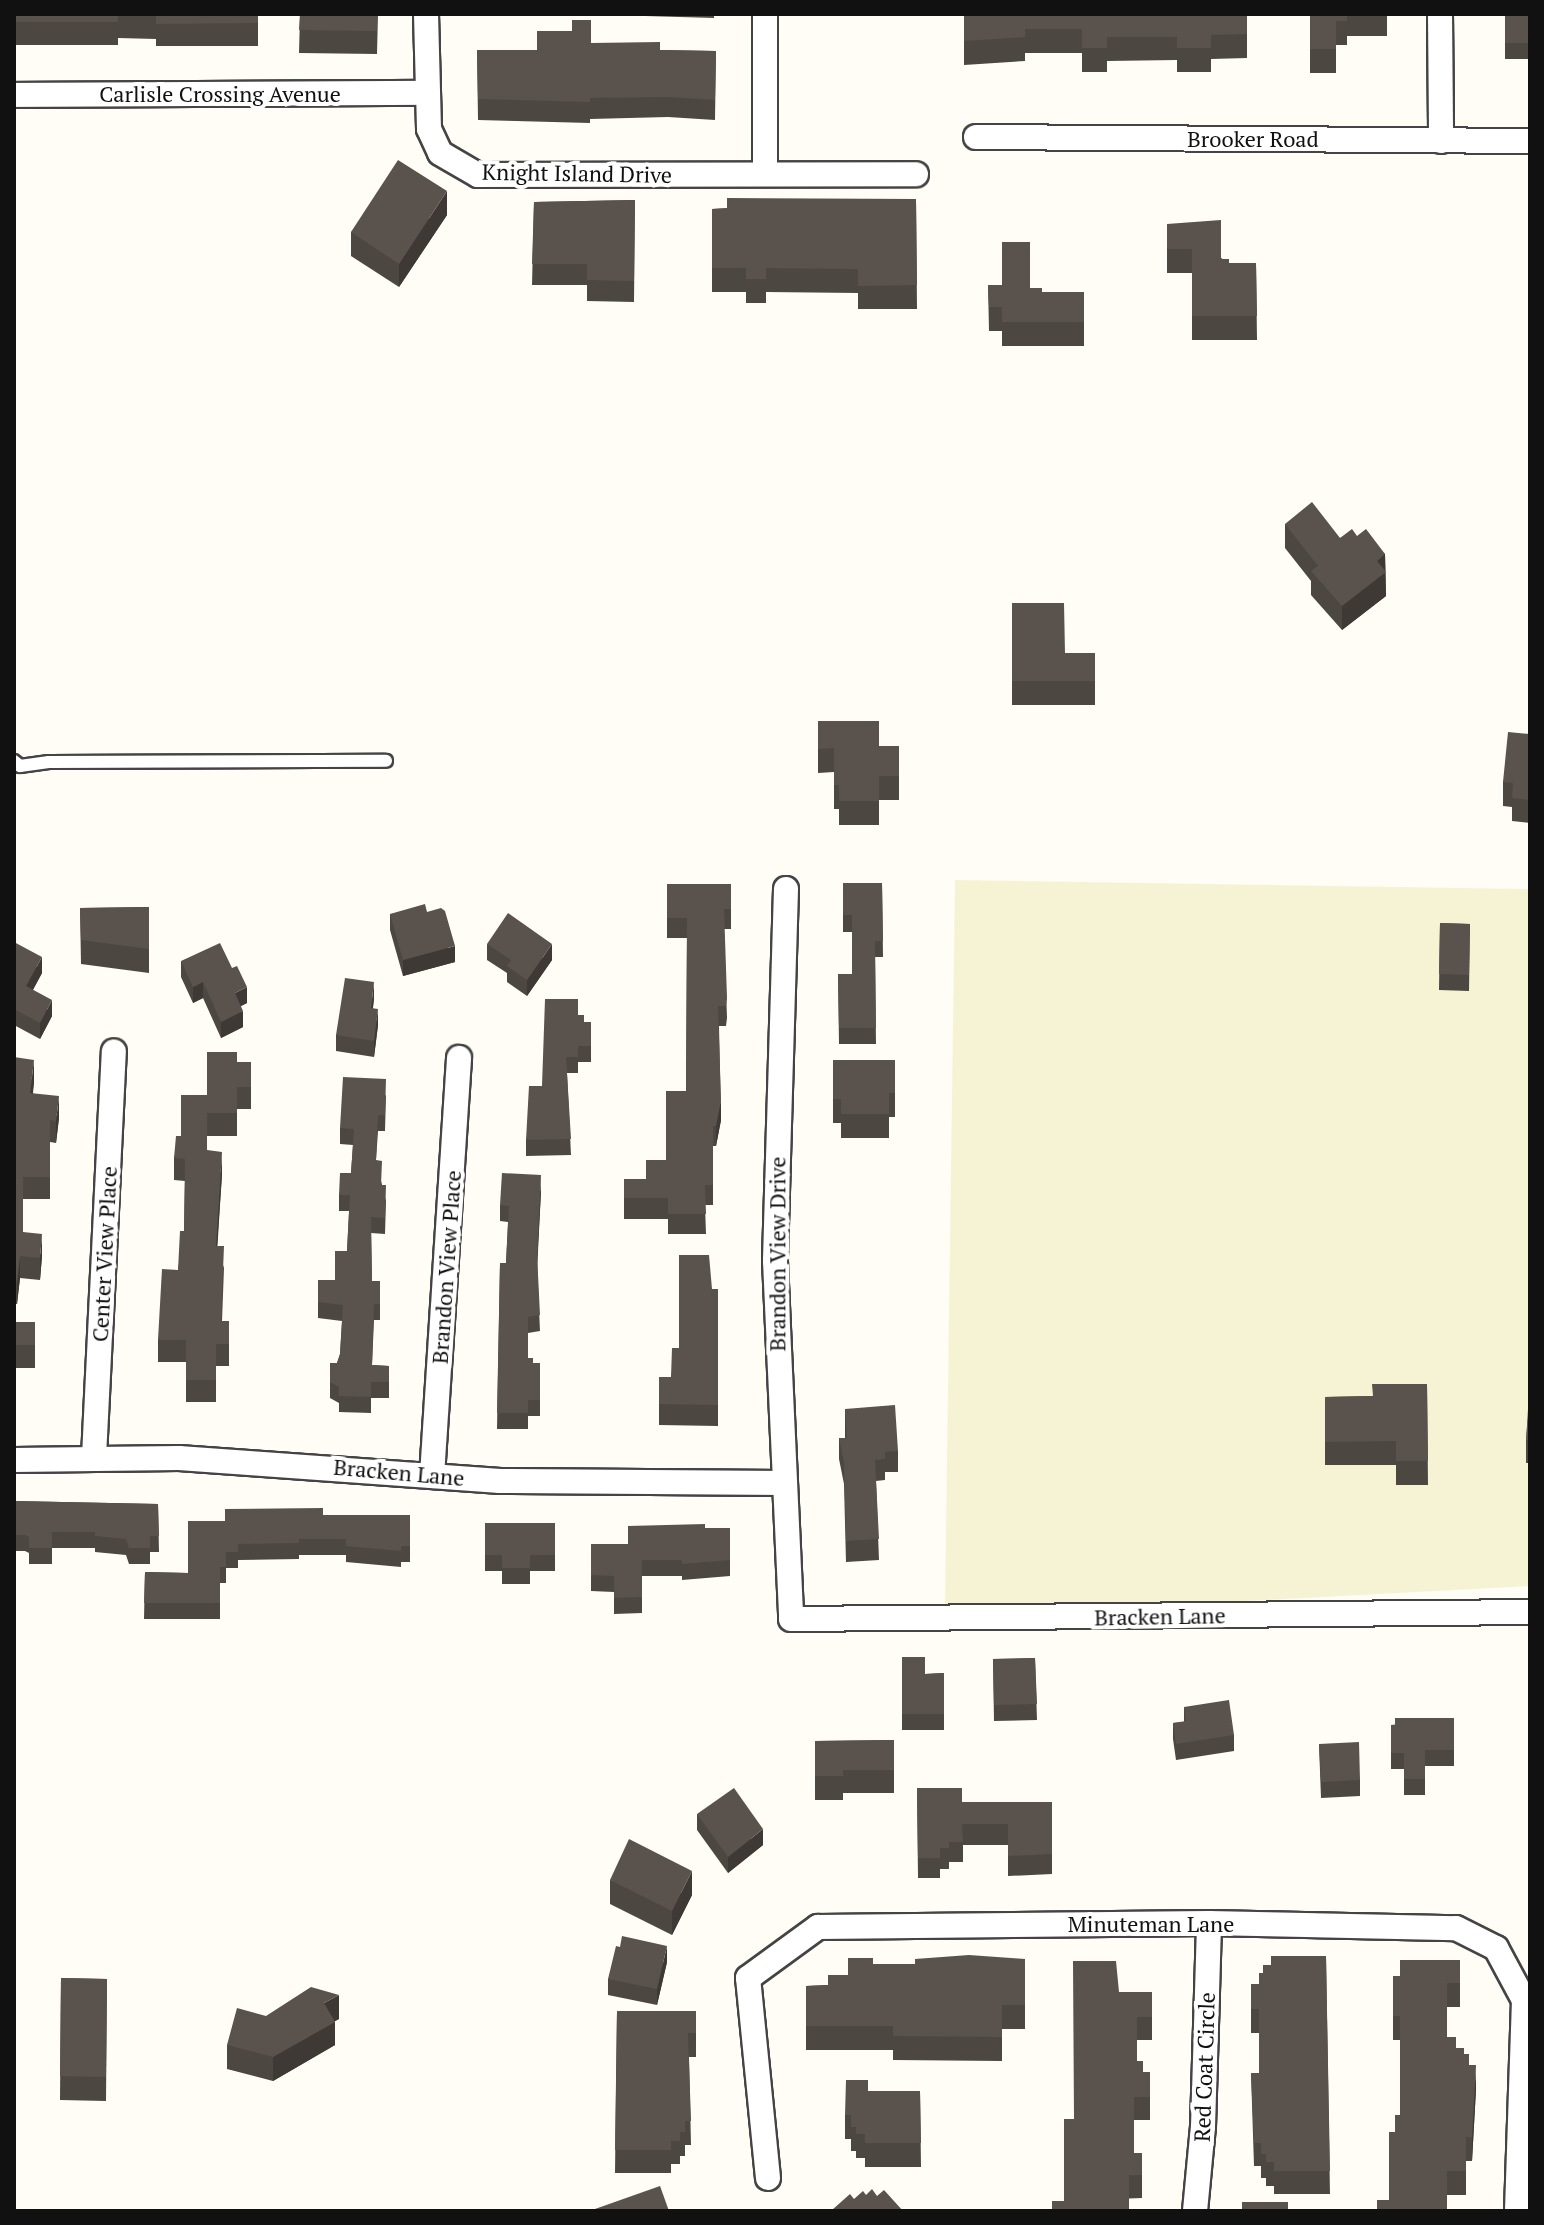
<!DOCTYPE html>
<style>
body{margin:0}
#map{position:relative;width:1544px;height:2225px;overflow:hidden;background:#fffdf5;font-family:"PT Serif",serif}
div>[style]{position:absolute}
.farmland>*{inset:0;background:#f6f3d4}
.roads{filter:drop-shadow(2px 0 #444) drop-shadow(-2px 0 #444) drop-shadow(0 2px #444) drop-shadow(0 -2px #444)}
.lane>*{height:12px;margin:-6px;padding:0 6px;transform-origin:6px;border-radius:6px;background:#fff}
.street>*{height:24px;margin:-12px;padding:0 12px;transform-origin:12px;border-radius:12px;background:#fff}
.wall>*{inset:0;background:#4d4742}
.shaded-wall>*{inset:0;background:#3f3936}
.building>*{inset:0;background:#5a524d}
span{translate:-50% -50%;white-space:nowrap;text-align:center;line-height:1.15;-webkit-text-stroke:8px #fff;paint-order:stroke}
.street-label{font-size:22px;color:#111}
.frame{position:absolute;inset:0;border:16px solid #111;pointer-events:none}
</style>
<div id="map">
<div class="farmland">
<i style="clip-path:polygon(955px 880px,1530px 889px,1530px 1586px,1247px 1601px,945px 1604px)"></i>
</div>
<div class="roads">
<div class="lane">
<i style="left:14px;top:761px;width:8px;rotate:40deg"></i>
<i style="left:20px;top:766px;width:29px;rotate:-8deg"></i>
<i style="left:49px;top:762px;width:337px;rotate:-0.2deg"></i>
</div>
<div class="street">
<i style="left:426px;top:14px;width:115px;rotate:88.5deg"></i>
<i style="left:429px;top:129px;width:26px;rotate:65deg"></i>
<i style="left:440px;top:153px;width:44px;rotate:30.1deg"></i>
<i style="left:478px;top:175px;width:438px;rotate:-0.1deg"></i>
<i style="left:765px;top:14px;width:160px;rotate:90deg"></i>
<i style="left:1440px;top:14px;width:127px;rotate:89.5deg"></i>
<i style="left:14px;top:95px;width:412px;rotate:-0.3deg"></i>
<i style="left:976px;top:137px;width:554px;rotate:0.41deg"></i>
<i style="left:786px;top:889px;width:372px;rotate:91.7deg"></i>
<i style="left:775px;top:1261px;width:358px;rotate:87.4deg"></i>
<i style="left:791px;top:1619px;width:739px;rotate:-0.54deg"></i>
<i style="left:94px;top:1457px;width:406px;rotate:-87.2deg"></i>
<i style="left:14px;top:1460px;width:165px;rotate:-0.7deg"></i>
<i style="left:179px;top:1458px;width:322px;rotate:4.1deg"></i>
<i style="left:500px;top:1481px;width:285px;rotate:0.4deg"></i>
<i style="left:432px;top:1476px;width:419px;rotate:-86.3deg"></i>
<i style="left:768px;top:2178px;width:201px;rotate:-95.7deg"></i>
<i style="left:748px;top:1978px;width:87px;rotate:-36.1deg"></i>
<i style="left:818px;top:1927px;width:391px;rotate:-0.6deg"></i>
<i style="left:1209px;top:1923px;width:247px;rotate:1.2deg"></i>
<i style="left:1456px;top:1928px;width:45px;rotate:26.6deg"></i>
<i style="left:1496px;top:1948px;width:59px;rotate:61.7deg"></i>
<i style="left:1524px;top:2000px;width:211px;rotate:91.9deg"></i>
<i style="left:1195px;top:2211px;width:84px;rotate:-84.6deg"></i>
<i style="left:1203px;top:2127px;width:204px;rotate:-88.3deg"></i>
</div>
</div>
<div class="wall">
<i style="clip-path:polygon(14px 14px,378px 14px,377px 54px,299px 53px,300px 15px,258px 15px,258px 46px,156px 46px,156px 39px,118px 38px,118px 45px,14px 45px)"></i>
<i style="clip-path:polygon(480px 14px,540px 14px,480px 15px)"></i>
<i style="clip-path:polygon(645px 14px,714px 14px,714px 18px,645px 16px)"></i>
<i style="clip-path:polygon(964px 14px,1247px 14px,1247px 58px,1211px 59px,1211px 72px,1177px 72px,1177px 60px,1107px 61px,1107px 72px,1082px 72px,1082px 53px,1025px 53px,1025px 61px,964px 65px)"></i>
<i style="clip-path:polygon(1310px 14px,1387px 14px,1387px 36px,1347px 36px,1347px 45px,1336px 45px,1336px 73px,1310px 73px)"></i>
<i style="clip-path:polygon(1530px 14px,1530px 66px,1528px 66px,1528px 59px,1505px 59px,1505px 15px)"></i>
<i style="clip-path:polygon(591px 43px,660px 50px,716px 51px,715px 120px,668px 117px,590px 119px,590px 123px,478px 120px,477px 50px,537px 50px)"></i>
<i style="clip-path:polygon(916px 199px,917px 309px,858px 309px,858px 293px,766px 292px,766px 303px,746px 303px,746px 292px,712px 292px,712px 209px)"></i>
<i style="clip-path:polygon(635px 200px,634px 302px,587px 301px,587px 285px,532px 285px,534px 202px)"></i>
<i style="clip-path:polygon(447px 215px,399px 287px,351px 256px,351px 232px)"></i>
<i style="clip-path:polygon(1167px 224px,1229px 263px,1256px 263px,1257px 340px,1192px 340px,1192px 273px,1167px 273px)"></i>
<i style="clip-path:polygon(988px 285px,1042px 292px,1084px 292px,1084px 346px,1002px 346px,1002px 331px,989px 331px)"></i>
<i style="clip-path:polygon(1285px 524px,1340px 538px,1357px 536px,1385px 554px,1386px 596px,1342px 630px,1311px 595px,1311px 581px,1285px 548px)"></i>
<i style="clip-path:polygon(1012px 603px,1065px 653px,1095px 653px,1095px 705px,1012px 705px)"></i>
<i style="clip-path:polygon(818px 721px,879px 746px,899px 746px,899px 800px,879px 800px,879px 825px,839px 825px,839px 809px,834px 809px,834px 772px,818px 773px)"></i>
<i style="clip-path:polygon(1530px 734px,1530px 823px,1512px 821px,1512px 807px,1503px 806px,1503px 782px)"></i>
<i style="clip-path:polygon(843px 883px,882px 883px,883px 957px,875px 957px,876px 1044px,839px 1044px,838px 974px,852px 974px,852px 932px,843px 932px)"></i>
<i style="clip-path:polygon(667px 884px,731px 884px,731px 929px,724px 929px,727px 1018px,726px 1026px,719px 1026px,721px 1120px,716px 1146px,713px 1146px,713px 1205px,705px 1205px,706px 1234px,668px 1234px,668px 1219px,624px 1219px,624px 1179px,646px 1179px,666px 1160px,686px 1091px,687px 938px,667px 938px)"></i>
<i style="clip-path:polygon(149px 907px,149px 973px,81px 964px,80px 908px)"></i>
<i style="clip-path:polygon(427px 912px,455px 962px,403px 976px,390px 930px,390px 914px)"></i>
<i style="clip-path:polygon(1440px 923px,1470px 924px,1469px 991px,1439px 990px)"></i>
<i style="clip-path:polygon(14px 942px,42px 973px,33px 990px,52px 1016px,40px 1039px,14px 1025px)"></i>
<i style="clip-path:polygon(487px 944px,552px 960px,527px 996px,507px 982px,507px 973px,487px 960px)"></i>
<i style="clip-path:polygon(181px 961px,247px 1003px,241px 1006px,243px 1027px,221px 1038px,203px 998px,193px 1003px,181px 977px)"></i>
<i style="clip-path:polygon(374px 998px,373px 1008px,378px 1025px,374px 1057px,336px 1051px,336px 1035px)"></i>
<i style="clip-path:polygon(578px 1015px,584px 1022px,591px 1022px,591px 1062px,578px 1062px,578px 1073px,567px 1073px,571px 1155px,526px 1156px,526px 1140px,542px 1086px)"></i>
<i style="clip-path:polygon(14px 1057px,34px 1082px,33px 1093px,59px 1118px,56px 1143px,50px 1142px,50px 1199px,23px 1199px,23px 1232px,42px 1256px,40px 1280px,20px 1278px,17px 1304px,14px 1304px)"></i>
<i style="clip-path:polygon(833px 1060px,895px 1060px,895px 1117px,889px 1117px,889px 1138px,841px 1138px,841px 1123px,833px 1123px)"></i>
<i style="clip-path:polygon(237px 1062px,251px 1062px,251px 1109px,237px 1109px,237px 1136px,207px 1136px,207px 1150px,222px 1174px,217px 1246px,224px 1268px,222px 1321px,229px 1321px,229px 1366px,216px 1366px,216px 1402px,186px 1402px,186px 1362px,158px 1362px,158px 1340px,178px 1270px,184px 1231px,185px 1181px,174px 1180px,174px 1158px,181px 1136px,207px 1095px)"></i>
<i style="clip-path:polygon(386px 1095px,385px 1131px,378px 1131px,376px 1160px,386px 1201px,385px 1234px,371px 1233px,372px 1281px,380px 1281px,380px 1320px,374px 1320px,372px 1365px,389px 1366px,389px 1398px,371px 1398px,371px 1413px,339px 1412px,339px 1403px,330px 1398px,330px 1363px,337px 1363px,340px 1354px,342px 1321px,318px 1318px,318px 1280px,335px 1280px,347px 1251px,349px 1211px,339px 1211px,339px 1195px,351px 1173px,353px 1145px,340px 1144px,340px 1128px)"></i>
<i style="clip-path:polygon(541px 1191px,537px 1262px,540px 1331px,528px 1333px,528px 1358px,533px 1363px,540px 1363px,540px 1416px,528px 1416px,528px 1429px,497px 1429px,500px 1263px,506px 1263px,508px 1222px,500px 1221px,500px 1205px)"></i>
<i style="clip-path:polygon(712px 1289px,718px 1289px,718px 1426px,659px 1425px,659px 1404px,671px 1377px,679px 1348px)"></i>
<i style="clip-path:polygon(14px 1322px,35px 1322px,35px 1368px,14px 1368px)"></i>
<i style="clip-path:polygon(1427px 1384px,1428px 1485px,1396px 1485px,1396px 1465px,1325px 1465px,1325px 1397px,1372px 1396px)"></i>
<i style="clip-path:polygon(1530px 1394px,1530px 1463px,1526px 1463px,1526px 1440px)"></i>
<i style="clip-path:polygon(845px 1409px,898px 1451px,898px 1472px,885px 1472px,885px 1480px,876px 1481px,879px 1560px,846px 1562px,844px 1484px,839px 1459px,839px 1438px,845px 1438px)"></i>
<i style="clip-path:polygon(14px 1501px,158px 1504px,159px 1552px,150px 1552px,150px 1564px,129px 1564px,126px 1555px,95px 1552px,95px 1548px,52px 1548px,52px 1564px,29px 1564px,29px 1553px,25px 1551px,14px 1551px)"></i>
<i style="clip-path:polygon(323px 1515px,410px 1515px,410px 1562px,401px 1562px,401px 1567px,346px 1562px,346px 1555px,299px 1555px,299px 1559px,238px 1560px,238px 1568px,226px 1568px,226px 1583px,220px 1583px,220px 1619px,144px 1619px,145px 1572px,188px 1573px,225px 1521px)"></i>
<i style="clip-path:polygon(485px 1523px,555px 1523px,555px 1571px,530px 1571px,530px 1584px,502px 1584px,502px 1571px,485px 1571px)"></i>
<i style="clip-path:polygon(705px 1528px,730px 1528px,730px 1576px,682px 1580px,682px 1576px,642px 1576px,642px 1613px,614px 1614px,614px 1592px,591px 1591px,591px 1544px,628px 1544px)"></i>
<i style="clip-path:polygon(902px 1657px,925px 1674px,944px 1673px,944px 1730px,902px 1730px)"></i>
<i style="clip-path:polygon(1035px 1658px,1037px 1720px,994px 1721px,993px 1659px)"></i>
<i style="clip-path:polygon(1184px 1707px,1234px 1735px,1234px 1751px,1176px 1760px,1173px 1739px,1173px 1723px,1184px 1722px)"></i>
<i style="clip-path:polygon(1454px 1718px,1454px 1766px,1425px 1766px,1425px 1795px,1404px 1795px,1404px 1769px,1391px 1769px,1391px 1725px)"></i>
<i style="clip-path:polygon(894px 1740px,894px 1793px,843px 1793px,843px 1800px,815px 1800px,815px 1741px)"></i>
<i style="clip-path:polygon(1319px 1744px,1360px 1780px,1360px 1796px,1321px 1798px)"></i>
<i style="clip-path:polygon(917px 1788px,962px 1802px,1052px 1802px,1052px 1874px,1008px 1876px,1008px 1845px,963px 1845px,963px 1862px,949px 1862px,949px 1869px,940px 1869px,940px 1878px,918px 1878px)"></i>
<i style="clip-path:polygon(697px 1814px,763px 1845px,728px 1873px,697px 1830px)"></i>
<i style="clip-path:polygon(610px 1880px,692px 1895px,672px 1935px,610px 1904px)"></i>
<i style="clip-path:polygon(1326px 1956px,1330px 2194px,1274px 2194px,1274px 2186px,1266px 2186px,1266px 2178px,1261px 2178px,1261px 2166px,1254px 2166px,1251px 2073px,1259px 2073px,1259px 2033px,1251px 2033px,1251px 1984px,1259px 1984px,1263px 1973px,1271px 1965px)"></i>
<i style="clip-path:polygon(1025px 1959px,1025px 2029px,1002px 2029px,1002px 2061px,893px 2060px,893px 2050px,806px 2050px,806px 1986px,828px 1985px,873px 1964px,915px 1964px)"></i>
<i style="clip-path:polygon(1460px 1960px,1460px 2007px,1447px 2007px,1447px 2037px,1456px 2048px,1464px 2054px,1476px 2089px,1472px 2161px,1466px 2161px,1466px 2195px,1447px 2195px,1389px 2200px,1395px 2132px,1400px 2115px,1400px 2040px,1393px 2040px,1393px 1976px,1400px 1976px)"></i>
<i style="clip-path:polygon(667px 1962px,657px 2005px,608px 1995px,608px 1979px)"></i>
<i style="clip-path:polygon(61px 1978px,107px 1979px,106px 2101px,60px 2100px)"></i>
<i style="clip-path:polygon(1119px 1992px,1152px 1992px,1152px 2040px,1137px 2040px,1137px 2061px,1143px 2072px,1150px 2072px,1150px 2120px,1134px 2120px,1134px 2153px,1142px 2153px,1142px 2198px,1064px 2201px,1074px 2119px)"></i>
<i style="clip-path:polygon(617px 2011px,696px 2011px,696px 2057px,689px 2057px,691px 2145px,685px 2145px,685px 2156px,680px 2156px,680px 2164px,671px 2164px,671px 2173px,615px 2173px)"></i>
<i style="clip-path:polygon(266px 2016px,339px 2019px,335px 2021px,335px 2045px,273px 2081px,227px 2069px,227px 2045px)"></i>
<i style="clip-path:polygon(868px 2091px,920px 2091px,921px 2167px,865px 2167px,865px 2158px,856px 2158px,856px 2151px,851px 2151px,851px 2139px,845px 2139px,845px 2115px)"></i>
</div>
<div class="shaded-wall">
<i style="clip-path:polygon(447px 191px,447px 215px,399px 287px,399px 264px)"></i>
<i style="clip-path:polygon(1385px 554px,1386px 596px,1342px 630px,1342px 606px,1377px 561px)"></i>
<i style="clip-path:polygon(552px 944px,552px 960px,527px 996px,527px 980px)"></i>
<i style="clip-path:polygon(455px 946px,455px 962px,403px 976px,403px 960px)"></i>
<i style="clip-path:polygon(42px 957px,42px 973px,26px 1002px,26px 986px)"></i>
<i style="clip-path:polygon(203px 982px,203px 998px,193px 1003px,193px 987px)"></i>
<i style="clip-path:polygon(374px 982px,374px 998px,371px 1024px,371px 1008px)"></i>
<i style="clip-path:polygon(247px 987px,247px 1003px,235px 1009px,235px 993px)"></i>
<i style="clip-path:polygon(52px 1000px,52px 1016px,40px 1039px,40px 1023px)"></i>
<i style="clip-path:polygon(378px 1009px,378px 1025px,374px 1057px,374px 1041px)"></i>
<i style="clip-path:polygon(243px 1011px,243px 1027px,221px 1038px,221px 1022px)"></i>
<i style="clip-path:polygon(34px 1060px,34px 1082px,30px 1115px,30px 1093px)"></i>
<i style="clip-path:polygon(59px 1096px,59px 1118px,56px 1143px,56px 1121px)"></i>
<i style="clip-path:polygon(721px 1100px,721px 1120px,716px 1146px,716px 1126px)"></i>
<i style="clip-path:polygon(222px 1152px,222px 1174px,216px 1268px,216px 1246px)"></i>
<i style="clip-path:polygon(541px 1175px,541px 1191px,537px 1271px,537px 1254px)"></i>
<i style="clip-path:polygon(42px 1234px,42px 1256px,40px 1280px,40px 1258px)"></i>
<i style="clip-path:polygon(20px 1256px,20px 1278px,17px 1304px,17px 1282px)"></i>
<i style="clip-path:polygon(763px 1829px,763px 1845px,728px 1873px,728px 1857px)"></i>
<i style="clip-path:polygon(692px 1871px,692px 1895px,672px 1935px,672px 1911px)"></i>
<i style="clip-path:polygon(667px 1946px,667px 1962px,657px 2005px,657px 1989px)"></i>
<i style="clip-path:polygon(339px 1995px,339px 2019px,324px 2027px,324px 2003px)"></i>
<i style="clip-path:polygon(335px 2022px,335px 2045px,273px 2081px,273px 2057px)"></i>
<i style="clip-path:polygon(1476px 2065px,1476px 2089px,1472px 2161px,1472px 2137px)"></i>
</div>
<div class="building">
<i style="clip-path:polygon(14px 14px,258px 14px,258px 23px,156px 24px,156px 16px,118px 15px,118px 22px,14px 22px)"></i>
<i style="clip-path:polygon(300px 14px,377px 14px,377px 31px,299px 30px)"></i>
<i style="clip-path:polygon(964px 14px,1247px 14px,1247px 34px,1211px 35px,1211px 48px,1177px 48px,1177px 37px,1107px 37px,1107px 48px,1082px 48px,1082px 29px,1025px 29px,1025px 37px,964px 41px)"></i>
<i style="clip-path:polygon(1310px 14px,1347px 14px,1347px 21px,1336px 21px,1336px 49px,1310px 49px)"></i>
<i style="clip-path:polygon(1517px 14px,1530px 14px,1530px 50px,1528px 50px,1528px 43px,1505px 43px,1505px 15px,1517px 15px)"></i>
<i style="clip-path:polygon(572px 20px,591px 20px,591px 43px,660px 42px,660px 50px,716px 51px,715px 100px,668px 97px,590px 98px,590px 102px,478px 99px,477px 50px,537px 50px,537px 31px,572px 31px)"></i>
<i style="clip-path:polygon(398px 160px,447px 191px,399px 264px,351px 232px)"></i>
<i style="clip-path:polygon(727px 198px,916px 199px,917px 285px,858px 286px,858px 269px,766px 268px,766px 279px,746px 279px,746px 268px,712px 268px,712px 209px,727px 208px)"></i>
<i style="clip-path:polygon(635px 200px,634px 281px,587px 280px,587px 264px,532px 264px,534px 202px)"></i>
<i style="clip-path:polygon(1221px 220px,1221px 259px,1229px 259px,1229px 263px,1256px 263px,1257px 316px,1192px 316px,1192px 249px,1167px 249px,1167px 224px)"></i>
<i style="clip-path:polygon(1002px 242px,1030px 242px,1030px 288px,1042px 288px,1042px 292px,1084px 292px,1084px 322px,1002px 322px,1002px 307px,989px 307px,988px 285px,1002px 285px)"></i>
<i style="clip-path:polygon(1312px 502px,1340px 538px,1352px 529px,1357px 536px,1366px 529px,1385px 554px,1377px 561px,1386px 572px,1342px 606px,1311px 571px,1318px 566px,1285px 524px)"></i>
<i style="clip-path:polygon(1012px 603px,1064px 603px,1065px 653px,1095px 653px,1095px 681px,1012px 681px)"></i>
<i style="clip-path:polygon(818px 721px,879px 721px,879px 746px,899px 746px,899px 776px,879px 776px,879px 801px,839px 801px,839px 785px,834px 785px,834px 748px,818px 749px)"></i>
<i style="clip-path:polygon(1508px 732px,1530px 734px,1530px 800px,1512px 798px,1513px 783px,1503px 782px)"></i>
<i style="clip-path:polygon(843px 883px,882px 883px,883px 941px,875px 941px,876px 1028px,839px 1028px,838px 974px,852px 974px,852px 915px,843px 915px)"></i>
<i style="clip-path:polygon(667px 884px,731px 884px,731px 909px,724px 909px,727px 998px,726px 1006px,718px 1006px,721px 1100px,716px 1126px,713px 1126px,713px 1185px,705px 1185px,706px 1214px,668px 1214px,668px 1198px,624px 1198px,624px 1179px,646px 1179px,646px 1160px,666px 1160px,666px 1091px,686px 1091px,687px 918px,667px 918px)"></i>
<i style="clip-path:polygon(425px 904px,427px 912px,441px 908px,445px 911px,455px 946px,403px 960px,390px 914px)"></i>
<i style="clip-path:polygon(149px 907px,149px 949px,81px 940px,80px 908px)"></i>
<i style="clip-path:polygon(508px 913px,552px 944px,527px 980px,507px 966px,511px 960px,487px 944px)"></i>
<i style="clip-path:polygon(1440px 923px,1470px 924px,1469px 975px,1439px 974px)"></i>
<i style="clip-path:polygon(14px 942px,42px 957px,26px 986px,52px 1000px,40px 1023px,14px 1009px)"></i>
<i style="clip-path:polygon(220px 943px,232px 968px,237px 966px,247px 987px,235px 993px,243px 1011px,221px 1022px,203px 982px,193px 987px,181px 961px)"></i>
<i style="clip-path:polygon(345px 978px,374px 982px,371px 1008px,378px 1009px,374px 1041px,336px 1035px)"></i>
<i style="clip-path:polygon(545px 999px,578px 999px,578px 1015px,584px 1015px,584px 1022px,591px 1022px,591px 1046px,578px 1046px,578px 1057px,566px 1057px,571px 1139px,526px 1140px,529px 1086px,542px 1086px)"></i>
<i style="clip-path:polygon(207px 1052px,237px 1052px,237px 1062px,251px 1062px,251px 1087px,237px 1087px,237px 1113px,207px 1113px,207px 1150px,222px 1152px,216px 1246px,224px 1246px,221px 1321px,229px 1321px,229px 1344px,216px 1344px,216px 1380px,186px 1380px,186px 1340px,158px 1340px,162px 1269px,178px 1270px,180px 1231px,184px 1231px,185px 1159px,174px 1158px,176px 1136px,181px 1136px,181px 1095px,207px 1095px)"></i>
<i style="clip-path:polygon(14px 1057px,34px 1060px,30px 1093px,59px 1096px,56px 1121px,50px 1120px,50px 1177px,23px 1177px,23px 1232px,42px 1234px,40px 1258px,20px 1256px,17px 1282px,14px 1281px)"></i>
<i style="clip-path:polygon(833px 1060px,895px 1060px,895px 1093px,889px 1093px,889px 1114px,841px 1114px,841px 1099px,833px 1099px)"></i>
<i style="clip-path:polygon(343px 1077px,386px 1079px,385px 1115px,378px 1115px,376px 1160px,382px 1161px,381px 1185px,386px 1185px,385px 1218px,371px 1217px,372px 1281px,380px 1281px,380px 1304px,374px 1304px,372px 1365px,389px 1366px,389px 1382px,371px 1382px,371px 1397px,339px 1396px,339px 1387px,330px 1382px,330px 1363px,337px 1363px,340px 1354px,343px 1305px,318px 1302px,318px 1280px,335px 1280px,335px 1251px,347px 1251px,350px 1195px,339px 1195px,340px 1173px,351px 1173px,354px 1129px,340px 1128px)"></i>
<i style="clip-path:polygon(502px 1173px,541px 1175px,537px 1254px,540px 1315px,528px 1317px,528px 1358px,533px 1358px,533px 1363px,540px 1363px,540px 1400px,528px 1400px,528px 1413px,497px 1413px,500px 1263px,506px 1263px,509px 1206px,500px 1205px)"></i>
<i style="clip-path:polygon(679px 1255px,709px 1255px,712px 1289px,718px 1289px,718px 1405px,659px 1404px,659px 1377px,671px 1377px,672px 1348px,679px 1348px)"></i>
<i style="clip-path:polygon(14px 1322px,35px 1322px,35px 1345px,14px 1345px)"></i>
<i style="clip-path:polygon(1372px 1384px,1427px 1384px,1428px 1461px,1396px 1461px,1396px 1441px,1325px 1442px,1325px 1397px,1373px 1396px)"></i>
<i style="clip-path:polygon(1529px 1394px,1530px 1394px,1530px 1440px,1526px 1440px)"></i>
<i style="clip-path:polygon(895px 1405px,898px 1451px,885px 1452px,885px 1459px,875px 1460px,879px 1539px,846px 1541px,844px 1463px,839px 1438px,847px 1438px,845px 1409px)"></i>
<i style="clip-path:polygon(14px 1501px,158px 1504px,159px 1536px,150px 1536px,150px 1548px,129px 1548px,126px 1539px,95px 1536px,95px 1532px,52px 1532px,52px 1548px,29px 1548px,29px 1537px,25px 1535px,14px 1535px)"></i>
<i style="clip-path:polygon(323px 1508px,323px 1515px,410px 1515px,410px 1546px,401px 1546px,401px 1551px,346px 1546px,346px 1539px,299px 1539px,299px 1543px,238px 1544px,238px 1552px,226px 1552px,226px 1567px,220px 1567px,220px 1603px,144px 1603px,145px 1572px,188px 1573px,188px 1521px,225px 1521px,225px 1509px)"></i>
<i style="clip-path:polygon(485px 1523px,555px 1523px,555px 1555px,530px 1555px,530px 1568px,502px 1568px,502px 1555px,485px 1555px)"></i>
<i style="clip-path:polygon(705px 1524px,705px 1528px,730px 1528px,730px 1560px,682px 1564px,682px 1560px,642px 1560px,642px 1597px,614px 1598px,614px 1576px,591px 1575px,591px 1544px,628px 1544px,628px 1526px)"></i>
<i style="clip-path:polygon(902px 1657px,925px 1657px,925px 1674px,944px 1673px,944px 1714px,902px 1714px)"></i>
<i style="clip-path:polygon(1035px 1658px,1037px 1704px,994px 1705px,993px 1659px)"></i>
<i style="clip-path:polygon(1229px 1700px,1234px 1735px,1176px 1744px,1173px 1723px,1186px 1721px,1184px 1707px)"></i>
<i style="clip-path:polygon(1395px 1718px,1454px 1718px,1454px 1750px,1425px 1750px,1425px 1779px,1404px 1779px,1404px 1753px,1391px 1753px,1391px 1725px,1395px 1725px)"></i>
<i style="clip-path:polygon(894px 1740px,894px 1770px,843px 1770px,843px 1776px,815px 1776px,815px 1741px)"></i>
<i style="clip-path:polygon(1359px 1742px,1360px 1780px,1321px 1782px,1319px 1744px)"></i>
<i style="clip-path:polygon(734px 1788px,763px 1829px,728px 1857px,697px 1814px)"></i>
<i style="clip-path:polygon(917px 1788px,962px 1788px,962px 1802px,1052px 1802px,1052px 1854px,1008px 1856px,1008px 1824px,962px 1824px,963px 1842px,949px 1842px,949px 1848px,940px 1848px,940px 1858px,918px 1858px)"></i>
<i style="clip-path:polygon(629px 1839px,692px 1871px,672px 1911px,610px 1880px)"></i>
<i style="clip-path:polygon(622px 1936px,667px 1946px,657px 1989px,608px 1979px,616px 1946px,620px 1947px)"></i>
<i style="clip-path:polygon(969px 1955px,1025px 1959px,1025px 2005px,1002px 2005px,1002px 2037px,893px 2036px,893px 2026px,806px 2026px,806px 1986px,828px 1985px,828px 1975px,848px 1975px,848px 1958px,873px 1958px,873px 1964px,915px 1964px,915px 1959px)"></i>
<i style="clip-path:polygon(1271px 1956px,1326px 1956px,1330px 2171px,1274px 2171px,1274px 2162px,1266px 2162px,1266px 2154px,1261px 2154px,1261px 2143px,1254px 2143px,1251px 2073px,1259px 2073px,1259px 2009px,1251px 2009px,1251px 1984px,1259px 1984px,1259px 1973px,1263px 1973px,1263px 1965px,1271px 1965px)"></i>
<i style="clip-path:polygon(1400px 1960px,1460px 1960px,1460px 1983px,1447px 1983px,1447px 2037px,1456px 2037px,1456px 2048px,1464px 2048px,1464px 2054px,1469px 2054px,1469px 2065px,1476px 2065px,1472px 2137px,1466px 2137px,1466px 2171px,1447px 2171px,1447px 2211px,1377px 2211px,1377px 2200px,1389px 2200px,1389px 2132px,1395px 2132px,1395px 2115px,1400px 2115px,1400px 2016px,1393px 2016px,1393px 1976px,1400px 1976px)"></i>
<i style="clip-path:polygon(1073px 1961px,1116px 1961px,1119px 1992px,1152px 1992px,1152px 2017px,1137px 2017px,1137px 2061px,1143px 2061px,1143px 2072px,1150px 2072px,1150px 2097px,1134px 2097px,1134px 2153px,1142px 2153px,1142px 2175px,1129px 2175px,1129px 2211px,1052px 2211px,1052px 2201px,1064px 2201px,1064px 2119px,1074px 2119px)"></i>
<i style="clip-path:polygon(61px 1978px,107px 1979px,106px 2077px,60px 2076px)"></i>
<i style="clip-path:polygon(311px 1987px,339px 1995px,324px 2003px,335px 2022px,273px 2057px,227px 2045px,237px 2008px,266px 2016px)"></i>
<i style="clip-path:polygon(617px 2011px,696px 2011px,696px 2033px,688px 2033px,691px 2121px,685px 2121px,685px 2132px,680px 2132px,680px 2141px,671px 2141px,671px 2150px,615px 2150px)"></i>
<i style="clip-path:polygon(846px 2080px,868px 2080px,868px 2091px,920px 2091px,921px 2143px,865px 2143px,865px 2134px,856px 2134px,856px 2127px,851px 2127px,851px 2115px,845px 2115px)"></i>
<i style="clip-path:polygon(660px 2186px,669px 2211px,596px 2211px,595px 2209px)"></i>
<i style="clip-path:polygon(872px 2189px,877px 2196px,884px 2190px,903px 2211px,832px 2210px,850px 2194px,854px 2199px,863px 2191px,866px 2195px)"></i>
<i style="clip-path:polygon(1242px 2202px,1288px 2202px,1288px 2211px,1242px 2211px)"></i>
</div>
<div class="street-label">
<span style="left:220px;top:94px">Carlisle Crossing Avenue</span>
<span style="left:1253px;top:139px">Brooker Road</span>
<span style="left:577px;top:173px;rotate:1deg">Knight Island Drive</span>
<span style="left:104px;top:1254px;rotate:-87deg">Center View Place</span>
<span style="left:777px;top:1254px;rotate:-90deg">Brandon View Drive</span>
<span style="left:446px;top:1267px;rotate:-86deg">Brandon View Place</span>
<span style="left:399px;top:1472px;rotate:5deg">Bracken Lane</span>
<span style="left:1160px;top:1616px;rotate:-1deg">Bracken Lane</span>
<span style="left:1151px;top:1924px">Minuteman Lane</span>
<span style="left:1204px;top:2067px;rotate:-88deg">Red Coat Circle</span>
</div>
<div class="frame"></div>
</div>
